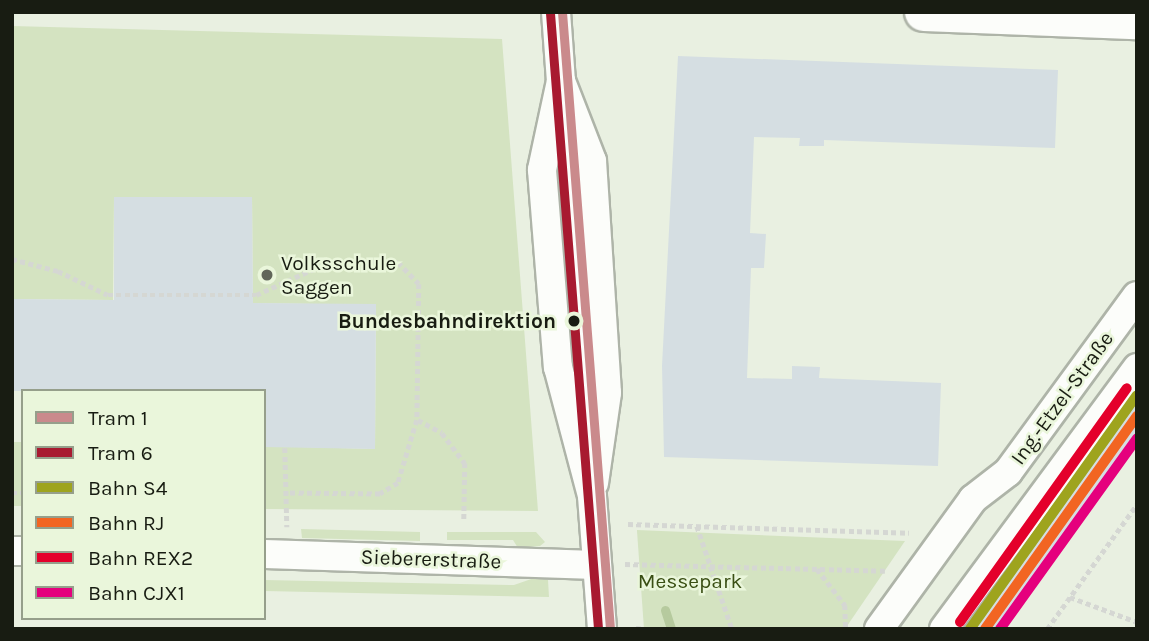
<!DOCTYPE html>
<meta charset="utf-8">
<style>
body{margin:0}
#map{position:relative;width:1149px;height:641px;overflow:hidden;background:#e9f0e1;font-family:Karla,sans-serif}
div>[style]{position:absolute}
.green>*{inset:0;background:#d4e3c1}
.stream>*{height:9px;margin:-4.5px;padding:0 4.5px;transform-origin:4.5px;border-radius:4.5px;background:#b6ca9e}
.building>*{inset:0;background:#d5dee2}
.path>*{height:4.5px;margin-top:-2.25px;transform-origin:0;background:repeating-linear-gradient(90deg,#d5d7d3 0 5px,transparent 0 8.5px)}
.roads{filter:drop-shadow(2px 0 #aeb4a8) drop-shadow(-2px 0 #aeb4a8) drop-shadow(0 2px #aeb4a8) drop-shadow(0 -2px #aeb4a8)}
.lane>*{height:14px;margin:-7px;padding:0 7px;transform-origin:7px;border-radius:7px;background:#fcfdfa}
.street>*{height:28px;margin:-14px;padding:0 14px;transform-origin:14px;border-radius:14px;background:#fcfdfa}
.secondary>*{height:38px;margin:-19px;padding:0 19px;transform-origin:19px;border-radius:19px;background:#fcfdfa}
.rail-1>*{height:10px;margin:-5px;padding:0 5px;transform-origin:5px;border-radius:5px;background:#9ea41e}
.rail-2>*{height:10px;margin:-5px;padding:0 5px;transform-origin:5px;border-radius:5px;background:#f26522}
.rail-3>*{height:10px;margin:-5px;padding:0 5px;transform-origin:5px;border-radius:5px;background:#e4002b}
.rail-4>*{height:10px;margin:-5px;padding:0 5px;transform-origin:5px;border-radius:5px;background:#e5007d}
.tram-1>*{height:9px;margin:-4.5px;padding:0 4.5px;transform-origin:4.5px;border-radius:4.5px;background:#ca8a8c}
.tram-2>*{height:9px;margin:-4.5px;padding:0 4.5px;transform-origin:4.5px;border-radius:4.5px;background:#a81a30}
.dots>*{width:19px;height:19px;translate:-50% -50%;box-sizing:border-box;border:4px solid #eaf6db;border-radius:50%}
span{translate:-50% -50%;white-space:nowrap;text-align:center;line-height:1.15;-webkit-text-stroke:5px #eaf6db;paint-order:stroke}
.poi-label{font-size:21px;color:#181c12}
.left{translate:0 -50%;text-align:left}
.stop-label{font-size:21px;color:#181c12;font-weight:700}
.right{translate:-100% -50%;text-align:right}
.street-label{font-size:21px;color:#181c12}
.park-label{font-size:21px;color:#3a4f14}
.frame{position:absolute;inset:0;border:14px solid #181c12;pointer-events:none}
.legend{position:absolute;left:21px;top:389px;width:245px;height:231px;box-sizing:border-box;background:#eaf6db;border:2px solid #969f8b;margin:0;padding:9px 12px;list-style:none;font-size:21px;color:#181c12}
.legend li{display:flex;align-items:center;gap:14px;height:35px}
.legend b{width:35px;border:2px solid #969f8b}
</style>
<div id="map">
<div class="green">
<i style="clip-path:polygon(12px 26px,502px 39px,538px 511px,264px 509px,264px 446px,375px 449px,376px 305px,253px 303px,252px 197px,114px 197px,113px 300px,12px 299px)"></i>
<i style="clip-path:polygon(12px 442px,23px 442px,23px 506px,12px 506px)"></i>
<i style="clip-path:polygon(301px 529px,420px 532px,420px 541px,302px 538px)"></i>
<i style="clip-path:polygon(637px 531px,637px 530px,905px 541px,845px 629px,644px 629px)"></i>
<i style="clip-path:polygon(447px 532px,536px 532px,545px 542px,540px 546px,518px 548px,513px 540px,447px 540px)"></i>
<i style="clip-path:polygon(537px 577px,548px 580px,549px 597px,264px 591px,264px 580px,514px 585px)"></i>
</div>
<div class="stream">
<i style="left:665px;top:610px;width:20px;rotate:72deg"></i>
</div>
<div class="building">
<i style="clip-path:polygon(678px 56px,1058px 70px,1055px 148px,824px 140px,824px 146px,799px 146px,800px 138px,754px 137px,750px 233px,766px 234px,764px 268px,751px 268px,747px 378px,792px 379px,792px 366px,820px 367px,819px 378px,941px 383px,938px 466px,664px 457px,662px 366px)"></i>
<i style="clip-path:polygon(114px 197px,252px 197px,253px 303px,376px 304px,375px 449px,264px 447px,264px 391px,12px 391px,12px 299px,114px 300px)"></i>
<i style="clip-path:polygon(1137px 396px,1137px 443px,1004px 629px,965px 629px)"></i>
</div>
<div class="path">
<i style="left:12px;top:259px;width:48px;rotate:14.6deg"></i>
<i style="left:58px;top:271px;width:55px;rotate:25.6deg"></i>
<i style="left:108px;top:295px;width:148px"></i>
<i style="left:256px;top:295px;width:80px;rotate:-24.3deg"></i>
<i style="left:329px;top:262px;width:69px"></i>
<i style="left:398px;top:262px;width:30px;rotate:46deg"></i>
<i style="left:419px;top:284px;width:136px;rotate:90.8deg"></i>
<i style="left:417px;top:420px;width:66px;rotate:106.8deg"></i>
<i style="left:398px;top:483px;width:21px;rotate:149deg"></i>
<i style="left:380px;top:494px;width:92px;rotate:-179.4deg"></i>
<i style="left:418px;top:420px;width:27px;rotate:28deg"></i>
<i style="left:442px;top:433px;width:38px;rotate:53deg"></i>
<i style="left:465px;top:463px;width:59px;rotate:91deg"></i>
<i style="left:285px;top:448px;width:79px;rotate:88.5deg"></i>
<i style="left:12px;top:493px;width:11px"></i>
<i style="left:628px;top:524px;width:281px;rotate:1.8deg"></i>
<i style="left:697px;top:526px;width:109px;rotate:71.2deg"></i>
<i style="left:625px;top:564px;width:260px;rotate:1.5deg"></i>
<i style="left:817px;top:569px;width:46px;rotate:52.1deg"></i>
<i style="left:845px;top:605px;width:24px;rotate:88deg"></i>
<i style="left:1070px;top:597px;width:72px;rotate:20.5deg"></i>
<i style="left:636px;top:628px;width:9px;rotate:6deg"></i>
<i style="left:1047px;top:629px;width:154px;rotate:-54.2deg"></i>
</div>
<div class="roads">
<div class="lane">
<i style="left:563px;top:114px;width:322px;rotate:85.7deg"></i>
</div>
<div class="street">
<i style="left:556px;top:12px;width:69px;rotate:85.9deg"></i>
<i style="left:561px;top:81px;width:86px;rotate:68.8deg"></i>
<i style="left:592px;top:161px;width:232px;rotate:86.3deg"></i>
<i style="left:607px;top:393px;width:91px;rotate:98.2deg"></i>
<i style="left:561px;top:81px;width:91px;rotate:102.1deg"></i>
<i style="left:542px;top:170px;width:198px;rotate:85.4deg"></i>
<i style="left:558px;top:367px;width:133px;rotate:75.2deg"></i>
<i style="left:592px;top:496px;width:133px;rotate:85.7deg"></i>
<i style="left:12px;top:551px;width:11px"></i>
<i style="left:264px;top:554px;width:333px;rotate:1.9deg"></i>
<i style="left:879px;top:629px;width:160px;rotate:-54.1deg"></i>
<i style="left:973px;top:499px;width:44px;rotate:-37.6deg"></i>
<i style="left:1008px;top:472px;width:218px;rotate:-53.8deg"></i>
<i style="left:944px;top:629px;width:325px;rotate:-53.5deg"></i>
</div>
<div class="secondary">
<i style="left:924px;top:12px;width:213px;rotate:2.2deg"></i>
</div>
</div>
<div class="rail-1">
<i style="left:970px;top:629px;width:287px;rotate:-54.5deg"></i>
</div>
<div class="rail-2">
<i style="left:985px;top:629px;width:262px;rotate:-54.5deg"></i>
</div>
<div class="rail-3">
<i style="left:960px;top:622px;width:287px;rotate:-54.5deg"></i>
</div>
<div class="rail-4">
<i style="left:1000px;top:629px;width:235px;rotate:-54.3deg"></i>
</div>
<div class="tram-1">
<i style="left:562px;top:12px;width:619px;rotate:85.55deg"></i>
</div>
<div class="tram-2">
<i style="left:550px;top:13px;width:618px;rotate:85.54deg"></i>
</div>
<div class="dots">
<i style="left:267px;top:275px;background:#61665a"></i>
<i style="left:574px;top:321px;background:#181c12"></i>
</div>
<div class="poi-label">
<span class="left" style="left:281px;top:275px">Volksschule<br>Saggen</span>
</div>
<div class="stop-label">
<span class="right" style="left:556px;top:321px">Bundesbahndirektion</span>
</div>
<div class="street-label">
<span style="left:1062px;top:398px;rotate:-54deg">Ing.-Etzel-Straße</span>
<span style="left:431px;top:559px;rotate:2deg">Siebererstraße</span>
</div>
<div class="park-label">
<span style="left:690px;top:581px">Messepark</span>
</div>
<div class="frame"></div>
<ul class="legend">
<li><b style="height:9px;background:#ca8a8c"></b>Tram 1</li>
<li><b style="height:9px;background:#a81a30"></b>Tram 6</li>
<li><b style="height:9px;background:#9ea41e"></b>Bahn S4</li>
<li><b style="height:9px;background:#f26522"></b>Bahn RJ</li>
<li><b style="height:9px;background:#e4002b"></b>Bahn REX2</li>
<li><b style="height:9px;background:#e5007d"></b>Bahn CJX1</li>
</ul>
</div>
